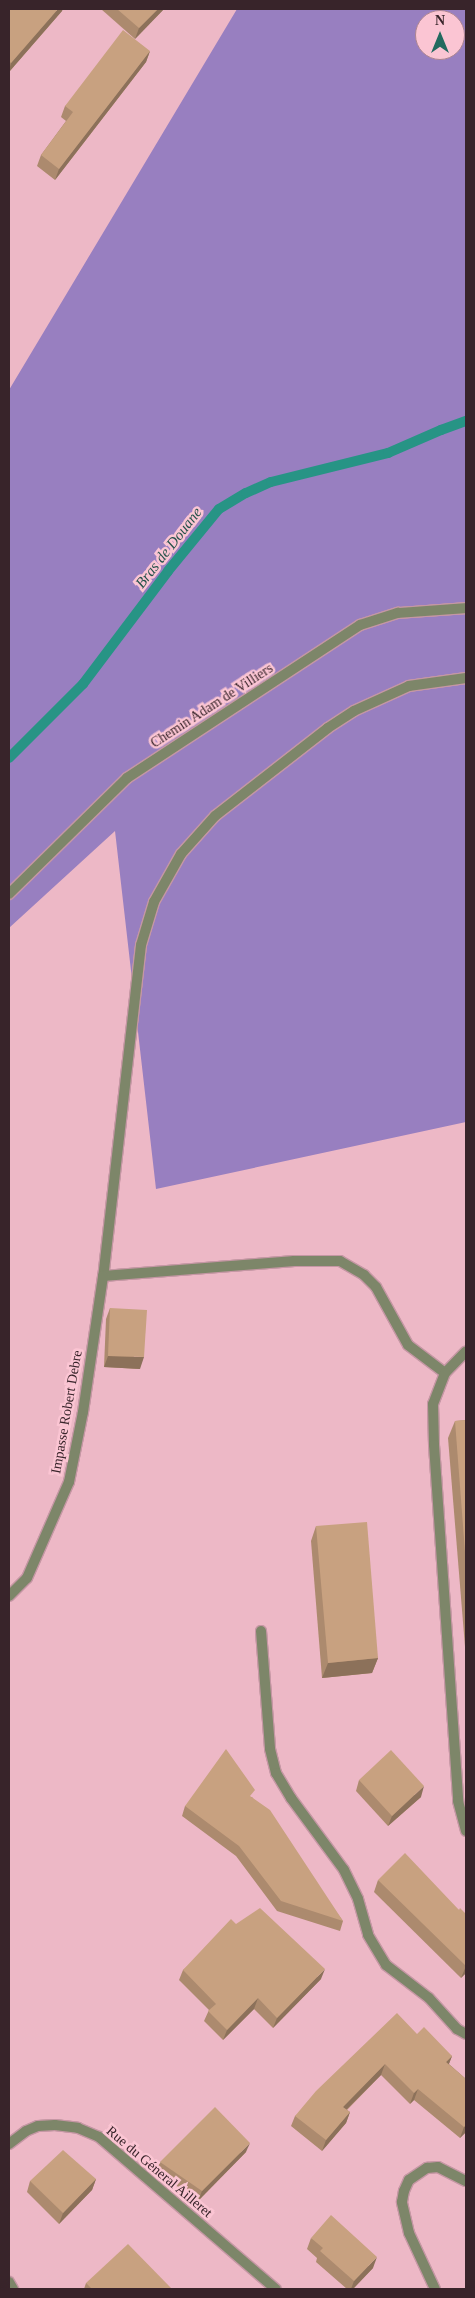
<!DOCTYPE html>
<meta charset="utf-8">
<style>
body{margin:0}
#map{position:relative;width:475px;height:2298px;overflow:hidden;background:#edb8c6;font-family:Georgia,serif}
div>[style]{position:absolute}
.forest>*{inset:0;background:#987fc0}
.stream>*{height:10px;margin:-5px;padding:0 5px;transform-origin:5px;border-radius:5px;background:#279485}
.roads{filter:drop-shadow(1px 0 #c597a4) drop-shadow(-1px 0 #c597a4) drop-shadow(0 1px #c597a4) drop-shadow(0 -1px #c597a4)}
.lane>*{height:10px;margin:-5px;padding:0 5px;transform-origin:5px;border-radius:5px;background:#7d8669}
.street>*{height:10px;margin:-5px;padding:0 5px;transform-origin:5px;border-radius:5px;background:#7d8669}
.wall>*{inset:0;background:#ac8a6e}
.shaded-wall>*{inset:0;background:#8c715a}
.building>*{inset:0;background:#c8a180}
span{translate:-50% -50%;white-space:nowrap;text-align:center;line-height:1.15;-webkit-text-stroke:5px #fbc5d3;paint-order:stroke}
.street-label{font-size:14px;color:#38242a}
.water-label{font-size:15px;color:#25524a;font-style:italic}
.frame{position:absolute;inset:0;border:10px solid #38242a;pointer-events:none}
.north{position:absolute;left:415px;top:10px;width:50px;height:50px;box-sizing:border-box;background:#fbc5d3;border:1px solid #ad858f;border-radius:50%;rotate:0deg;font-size:14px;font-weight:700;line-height:20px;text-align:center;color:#38242a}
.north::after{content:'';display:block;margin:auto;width:18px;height:22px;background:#236a5f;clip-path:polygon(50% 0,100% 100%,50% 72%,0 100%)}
</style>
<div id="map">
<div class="forest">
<i style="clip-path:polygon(evenodd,237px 9px,466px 9px,466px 1122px,156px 1189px,115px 831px,9px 928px,9px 390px,237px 9px,425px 20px,455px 20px,455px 50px,425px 50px,425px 20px)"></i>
</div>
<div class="stream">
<i style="left:9px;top:758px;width:105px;rotate:-45deg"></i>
<i style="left:83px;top:684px;width:141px;rotate:-53deg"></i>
<i style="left:168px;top:571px;width:80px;rotate:-50.6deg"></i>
<i style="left:219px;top:509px;width:31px;rotate:-31deg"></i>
<i style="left:246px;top:493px;width:27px;rotate:-24deg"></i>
<i style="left:271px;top:482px;width:121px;rotate:-13.9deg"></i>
<i style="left:388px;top:453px;width:58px;rotate:-23.5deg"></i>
<i style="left:441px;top:430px;width:27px;rotate:-20deg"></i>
</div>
<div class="roads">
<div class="lane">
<i style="left:466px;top:678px;width:58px;rotate:172deg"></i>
<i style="left:409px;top:686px;width:60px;rotate:155.6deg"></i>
<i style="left:354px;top:711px;width:31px;rotate:147deg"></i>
<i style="left:328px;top:728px;width:143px;rotate:142.1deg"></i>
<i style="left:215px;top:816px;width:51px;rotate:131.8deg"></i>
<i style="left:181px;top:854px;width:55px;rotate:119.4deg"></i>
<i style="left:154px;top:902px;width:45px;rotate:106.8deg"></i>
<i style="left:141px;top:945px;width:333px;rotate:96.5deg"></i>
<i style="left:103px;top:1276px;width:192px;rotate:-4.5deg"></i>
<i style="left:294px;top:1261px;width:46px"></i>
<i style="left:340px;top:1261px;width:28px;rotate:30deg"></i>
<i style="left:364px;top:1275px;width:17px;rotate:45deg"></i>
<i style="left:376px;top:1287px;width:66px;rotate:61.1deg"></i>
<i style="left:408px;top:1345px;width:46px;rotate:37.1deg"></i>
<i style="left:445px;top:1373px;width:30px;rotate:-46deg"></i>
<i style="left:9px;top:894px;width:165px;rotate:-44.5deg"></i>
<i style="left:127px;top:778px;width:279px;rotate:-33.3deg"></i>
<i style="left:360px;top:625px;width:40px;rotate:-18deg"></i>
<i style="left:398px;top:613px;width:68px;rotate:-4.2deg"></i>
<i style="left:445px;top:1373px;width:33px;rotate:111deg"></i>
<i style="left:433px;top:1404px;width:41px;rotate:88.6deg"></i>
<i style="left:434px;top:1445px;width:357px;rotate:86.1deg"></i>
<i style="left:458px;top:1801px;width:31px;rotate:75deg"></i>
<i style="left:261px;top:1631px;width:118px;rotate:85.6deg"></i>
<i style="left:270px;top:1749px;width:25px;rotate:76deg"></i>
<i style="left:276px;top:1773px;width:29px;rotate:59deg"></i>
<i style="left:291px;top:1798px;width:89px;rotate:53.6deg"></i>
<i style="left:344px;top:1870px;width:32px;rotate:64deg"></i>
<i style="left:358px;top:1899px;width:37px;rotate:74deg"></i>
<i style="left:368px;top:1935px;width:35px;rotate:59deg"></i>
<i style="left:386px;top:1965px;width:54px;rotate:37.5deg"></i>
<i style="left:429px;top:1998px;width:42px;rotate:47.9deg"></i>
<i style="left:457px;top:2029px;width:10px;rotate:29deg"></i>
</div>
<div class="street">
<i style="left:9px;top:1596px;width:25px;rotate:-45deg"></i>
<i style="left:27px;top:1578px;width:105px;rotate:-66.4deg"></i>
<i style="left:69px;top:1482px;width:71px;rotate:-78.7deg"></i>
<i style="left:83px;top:1412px;width:137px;rotate:-81.6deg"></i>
<i style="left:9px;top:2144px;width:21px;rotate:-37deg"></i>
<i style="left:26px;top:2131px;width:13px;rotate:-23deg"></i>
<i style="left:38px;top:2126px;width:17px;rotate:-3deg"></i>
<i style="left:55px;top:2125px;width:23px;rotate:7deg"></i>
<i style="left:78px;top:2128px;width:23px;rotate:23deg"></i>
<i style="left:99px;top:2137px;width:233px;rotate:40.7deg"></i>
<i style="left:9px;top:2282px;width:8px;rotate:60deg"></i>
<i style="left:435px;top:2289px;width:62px;rotate:-114.9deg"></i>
<i style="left:409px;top:2233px;width:32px;rotate:-103deg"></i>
<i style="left:402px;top:2202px;width:11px;rotate:-80deg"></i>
<i style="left:404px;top:2191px;width:12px;rotate:-66deg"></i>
<i style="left:409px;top:2180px;width:22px;rotate:-34deg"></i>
<i style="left:427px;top:2168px;width:11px;rotate:-5deg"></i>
<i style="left:438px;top:2167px;width:31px;rotate:27deg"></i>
</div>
</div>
<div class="wall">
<i style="clip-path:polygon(9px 9px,62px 11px,9px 72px)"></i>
<i style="clip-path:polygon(101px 9px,164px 9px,135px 39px)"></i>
<i style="clip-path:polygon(150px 51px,146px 62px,55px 180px,37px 166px,41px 155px,66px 121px,61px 117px,65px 106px)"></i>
<i style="clip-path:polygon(110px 1308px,140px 1369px,104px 1367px,106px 1319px)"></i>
<i style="clip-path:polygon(466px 1420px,466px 1659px,448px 1438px,455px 1421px)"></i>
<i style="clip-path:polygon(316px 1526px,378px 1658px,372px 1673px,322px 1678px,311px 1541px)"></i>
<i style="clip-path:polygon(359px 1780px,421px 1797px,388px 1826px,356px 1791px)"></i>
<i style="clip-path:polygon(252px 1797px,343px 1921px,340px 1931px,277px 1911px,236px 1856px,182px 1816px,185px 1806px)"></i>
<i style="clip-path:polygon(378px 1880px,459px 1910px,466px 1914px,466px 1973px,461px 1978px,374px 1892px)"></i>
<i style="clip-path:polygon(236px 1924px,321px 1979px,273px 2028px,254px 2009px,223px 2040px,204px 2021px,209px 2010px,179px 1980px,183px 1970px)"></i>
<i style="clip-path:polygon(417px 2034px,452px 2056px,449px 2064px,466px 2079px,466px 2132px,460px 2138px,414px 2100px,410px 2104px,381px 2075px,347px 2110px,350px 2112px,346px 2123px,322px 2151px,291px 2126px,295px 2116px)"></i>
<i style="clip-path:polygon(246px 2152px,198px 2201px,156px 2171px,160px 2162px)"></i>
<i style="clip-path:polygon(96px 2179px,92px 2190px,59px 2224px,27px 2192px,30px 2181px)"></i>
<i style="clip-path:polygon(311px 2238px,373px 2268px,353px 2289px,347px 2289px,316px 2262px,317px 2258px,307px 2249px)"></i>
<i style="clip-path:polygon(86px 2283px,172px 2289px,84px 2289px)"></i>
</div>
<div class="shaded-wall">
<i style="clip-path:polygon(58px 9px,63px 9px,62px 11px,9px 72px,9px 70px,11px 63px)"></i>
<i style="clip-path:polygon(158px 9px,164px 9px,135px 39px,139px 28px)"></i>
<i style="clip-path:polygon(150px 51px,146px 62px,55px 180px,59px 169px)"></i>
<i style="clip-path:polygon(108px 1356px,144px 1357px,140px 1369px,104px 1367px)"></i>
<i style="clip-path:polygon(378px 1658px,372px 1673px,322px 1678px,328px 1663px)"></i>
<i style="clip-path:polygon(424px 1786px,421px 1797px,388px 1826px,392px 1816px)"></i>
<i style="clip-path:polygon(466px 1966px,466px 1973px,461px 1978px)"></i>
<i style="clip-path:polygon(325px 1969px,321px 1979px,273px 2028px,277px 2018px)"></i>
<i style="clip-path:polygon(258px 1998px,254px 2009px,223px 2040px,227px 2030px)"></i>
<i style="clip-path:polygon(452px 2056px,448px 2066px,446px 2062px)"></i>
<i style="clip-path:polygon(385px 2064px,381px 2075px,339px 2117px,343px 2107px)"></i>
<i style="clip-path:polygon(418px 2089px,414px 2100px,410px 2104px,414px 2093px)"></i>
<i style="clip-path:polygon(350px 2112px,346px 2123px,322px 2151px,326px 2140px)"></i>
<i style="clip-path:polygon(466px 2125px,466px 2132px,460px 2138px,464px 2127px)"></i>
<i style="clip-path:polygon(250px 2143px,246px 2152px,198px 2201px,202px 2191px)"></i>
<i style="clip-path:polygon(96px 2179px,92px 2190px,59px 2224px,63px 2213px)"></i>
<i style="clip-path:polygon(377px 2257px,373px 2268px,353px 2289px,351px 2289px,354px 2281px)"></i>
</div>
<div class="building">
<i style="clip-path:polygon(9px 9px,58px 9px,11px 63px,9px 61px)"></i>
<i style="clip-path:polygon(117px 9px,158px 9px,139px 28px)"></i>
<i style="clip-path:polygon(123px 30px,150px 51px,59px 169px,41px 155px,73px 112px,65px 106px)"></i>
<i style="clip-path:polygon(110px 1308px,147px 1310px,144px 1357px,108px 1356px)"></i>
<i style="clip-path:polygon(466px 1420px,466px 1565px,455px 1421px)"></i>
<i style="clip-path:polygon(367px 1522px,378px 1658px,328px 1663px,316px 1526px)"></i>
<i style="clip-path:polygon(226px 1749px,255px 1790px,250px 1796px,270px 1810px,343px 1921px,281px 1901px,239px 1846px,185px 1806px)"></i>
<i style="clip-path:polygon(391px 1750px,424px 1786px,392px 1816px,359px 1780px)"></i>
<i style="clip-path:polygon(405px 1853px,459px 1910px,460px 1908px,466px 1914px,466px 1966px,378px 1880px)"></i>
<i style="clip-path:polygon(260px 1908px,325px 1969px,277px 2018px,258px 1998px,227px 2030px,208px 2011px,216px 2004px,183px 1970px,231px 1919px,236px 1924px)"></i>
<i style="clip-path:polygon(397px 2013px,417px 2034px,424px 2027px,452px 2056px,446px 2062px,466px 2079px,466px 2125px,464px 2127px,418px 2089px,414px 2093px,385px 2064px,343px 2107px,350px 2112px,326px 2140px,295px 2116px,316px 2091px)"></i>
<i style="clip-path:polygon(215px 2107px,250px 2143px,202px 2191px,160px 2162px)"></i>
<i style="clip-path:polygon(63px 2150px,96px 2179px,63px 2213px,30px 2181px)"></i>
<i style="clip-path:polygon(331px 2215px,377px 2257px,354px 2281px,320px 2251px,323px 2248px,311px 2238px)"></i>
<i style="clip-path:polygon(128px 2244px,172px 2289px,92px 2289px,86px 2283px)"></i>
</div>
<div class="street-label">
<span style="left:212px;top:706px;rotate:-33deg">Chemin Adam de Villiers</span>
<span style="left:67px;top:1412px;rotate:-80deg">Impasse Robert Debre</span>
<span style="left:159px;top:2172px;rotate:40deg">Rue du Géneral Ailleret</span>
</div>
<div class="water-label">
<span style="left:169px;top:548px;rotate:-52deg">Bras de Douane</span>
</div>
<div class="frame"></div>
<div class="north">N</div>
</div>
